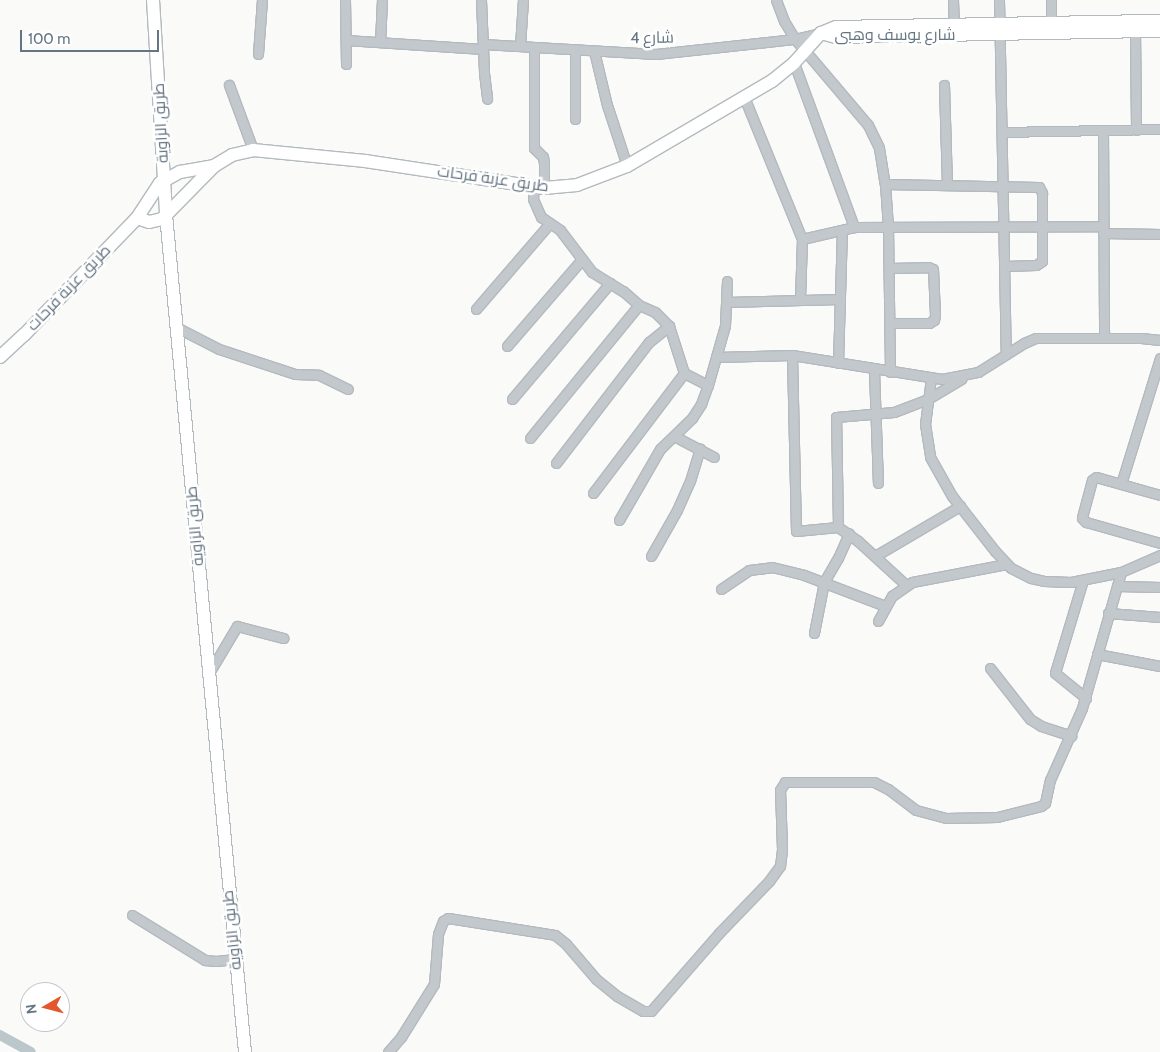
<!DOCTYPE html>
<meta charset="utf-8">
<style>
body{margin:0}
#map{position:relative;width:1160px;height:1052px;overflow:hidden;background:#fafaf8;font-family:Cabin,Cairo,sans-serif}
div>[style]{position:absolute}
.canal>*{height:10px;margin:-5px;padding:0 5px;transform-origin:5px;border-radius:5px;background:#bbc7cb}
.roads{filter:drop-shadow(1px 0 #b3babf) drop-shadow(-1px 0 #b3babf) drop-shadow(0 1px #b3babf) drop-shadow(0 -1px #b3babf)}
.street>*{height:9px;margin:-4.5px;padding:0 4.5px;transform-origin:4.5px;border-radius:4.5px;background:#c3c8cc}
.secondary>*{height:12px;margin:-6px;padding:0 6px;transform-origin:6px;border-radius:6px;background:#fff}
span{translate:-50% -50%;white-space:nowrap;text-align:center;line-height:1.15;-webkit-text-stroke:5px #fff;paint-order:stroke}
.street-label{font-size:16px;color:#657683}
.north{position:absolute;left:20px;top:982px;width:50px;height:50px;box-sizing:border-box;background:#fff;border:1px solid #c1c8cd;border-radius:50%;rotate:262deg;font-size:14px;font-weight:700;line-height:20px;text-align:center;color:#657683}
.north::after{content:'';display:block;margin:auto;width:18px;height:22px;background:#e4572e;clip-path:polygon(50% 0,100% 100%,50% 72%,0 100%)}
.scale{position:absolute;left:20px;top:30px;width:139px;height:22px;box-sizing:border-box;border:2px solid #657683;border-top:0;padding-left:6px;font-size:15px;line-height:18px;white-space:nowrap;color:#657683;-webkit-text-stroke:4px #fff;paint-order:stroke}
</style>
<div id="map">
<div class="canal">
<i style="left:0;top:1035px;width:35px;rotate:29deg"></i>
</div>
<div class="roads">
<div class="street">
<i style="left:345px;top:0;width:64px;rotate:89.1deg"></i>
<i style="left:481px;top:0;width:73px;rotate:87.6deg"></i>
<i style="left:484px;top:73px;width:26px;rotate:83deg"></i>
<i style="left:776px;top:0;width:22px;rotate:69deg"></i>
<i style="left:784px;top:21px;width:21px;rotate:59deg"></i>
<i style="left:795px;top:39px;width:113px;rotate:49.7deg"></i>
<i style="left:868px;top:125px;width:25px;rotate:64deg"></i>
<i style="left:879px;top:148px;width:36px;rotate:81deg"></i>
<i style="left:885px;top:184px;width:43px;rotate:86deg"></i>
<i style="left:888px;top:227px;width:145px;rotate:89.2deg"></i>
<i style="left:953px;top:0;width:24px;rotate:88deg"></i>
<i style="left:999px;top:0;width:354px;rotate:88.9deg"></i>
<i style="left:1051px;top:0;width:23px;rotate:90deg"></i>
<i style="left:1135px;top:31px;width:99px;rotate:89.4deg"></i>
<i style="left:346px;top:40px;width:137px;rotate:3.8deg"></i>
<i style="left:380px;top:42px;width:42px;rotate:-87.3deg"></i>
<i style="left:483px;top:44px;width:173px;rotate:3.3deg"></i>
<i style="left:656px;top:54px;width:140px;rotate:-6.2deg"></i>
<i style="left:795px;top:39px;width:27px;rotate:-13deg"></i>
<i style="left:520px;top:46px;width:46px;rotate:-86.3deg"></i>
<i style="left:534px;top:47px;width:101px;rotate:90deg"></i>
<i style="left:534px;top:148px;width:13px;rotate:45deg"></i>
<i style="left:543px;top:157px;width:6px;rotate:81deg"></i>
<i style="left:544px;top:163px;width:25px;rotate:90deg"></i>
<i style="left:594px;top:51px;width:56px;rotate:76.5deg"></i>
<i style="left:607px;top:105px;width:64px;rotate:71.8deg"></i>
<i style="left:258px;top:54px;width:54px;rotate:-85.8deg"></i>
<i style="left:794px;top:63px;width:175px;rotate:69.9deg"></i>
<i style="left:229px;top:85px;width:69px;rotate:69.7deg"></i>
<i style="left:944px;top:85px;width:100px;rotate:88.3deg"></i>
<i style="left:744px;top:97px;width:153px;rotate:67.8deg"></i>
<i style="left:802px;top:239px;width:61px;rotate:91.9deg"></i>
<i style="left:575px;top:119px;width:70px;rotate:-90deg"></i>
<i style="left:1103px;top:130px;width:208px;rotate:89.7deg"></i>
<i style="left:1002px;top:132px;width:158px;rotate:-1.1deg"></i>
<i style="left:885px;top:184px;width:154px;rotate:1.1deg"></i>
<i style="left:1039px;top:187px;width:7px;rotate:63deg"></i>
<i style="left:1042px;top:193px;width:68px;rotate:90deg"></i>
<i style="left:1042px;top:261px;width:7px;rotate:146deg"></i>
<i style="left:1036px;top:265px;width:32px;rotate:178deg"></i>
<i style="left:534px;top:187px;width:12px;rotate:95deg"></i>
<i style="left:533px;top:199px;width:20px;rotate:66deg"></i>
<i style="left:541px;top:217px;width:23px;rotate:34deg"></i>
<i style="left:560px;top:230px;width:53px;rotate:52.7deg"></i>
<i style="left:592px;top:272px;width:36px;rotate:32deg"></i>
<i style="left:623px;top:291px;width:21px;rotate:41deg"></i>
<i style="left:639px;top:305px;width:17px;rotate:24deg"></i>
<i style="left:655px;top:312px;width:20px;rotate:45deg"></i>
<i style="left:669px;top:326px;width:49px;rotate:72.3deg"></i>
<i style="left:684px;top:373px;width:27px;rotate:27deg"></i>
<i style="left:708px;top:385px;width:29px;rotate:-74deg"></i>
<i style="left:716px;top:357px;width:76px;rotate:-1.5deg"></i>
<i style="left:792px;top:355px;width:152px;rotate:9.1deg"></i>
<i style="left:942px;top:379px;width:37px;rotate:-11deg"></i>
<i style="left:978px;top:372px;width:54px;rotate:-32.2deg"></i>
<i style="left:1024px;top:343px;width:13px;rotate:-23deg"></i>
<i style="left:1036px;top:338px;width:105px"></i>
<i style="left:1141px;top:338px;width:19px;rotate:6deg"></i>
<i style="left:1103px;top:233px;width:57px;rotate:1deg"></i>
<i style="left:802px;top:239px;width:53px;rotate:-13deg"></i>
<i style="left:854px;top:227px;width:249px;rotate:-0.2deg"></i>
<i style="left:889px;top:268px;width:39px;rotate:-1deg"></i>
<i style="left:928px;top:267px;width:5px;rotate:22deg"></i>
<i style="left:933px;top:269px;width:46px;rotate:87.5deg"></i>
<i style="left:935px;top:315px;width:5px;rotate:101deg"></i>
<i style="left:934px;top:320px;width:6px;rotate:149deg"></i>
<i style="left:929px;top:323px;width:39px;rotate:180deg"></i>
<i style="left:726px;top:302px;width:114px;rotate:-1.5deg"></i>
<i style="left:476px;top:309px;width:113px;rotate:-49.3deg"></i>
<i style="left:178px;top:328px;width:46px;rotate:27.1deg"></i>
<i style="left:219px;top:349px;width:80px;rotate:18.2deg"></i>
<i style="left:295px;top:374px;width:24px;rotate:2deg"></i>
<i style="left:319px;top:375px;width:32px;rotate:26deg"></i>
<i style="left:507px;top:346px;width:115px;rotate:-49.2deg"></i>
<i style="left:792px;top:355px;width:176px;rotate:88.7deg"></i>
<i style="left:796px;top:531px;width:42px;rotate:-5.4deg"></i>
<i style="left:716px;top:357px;width:33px;rotate:-74deg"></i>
<i style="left:725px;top:325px;width:44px;rotate:-87.4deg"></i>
<i style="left:838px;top:363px;width:133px;rotate:-88.3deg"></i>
<i style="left:874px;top:370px;width:113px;rotate:88deg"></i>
<i style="left:931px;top:378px;width:46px;rotate:97.4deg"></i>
<i style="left:925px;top:424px;width:33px;rotate:81deg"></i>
<i style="left:930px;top:457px;width:45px;rotate:60.6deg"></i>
<i style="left:952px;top:496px;width:70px;rotate:52deg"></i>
<i style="left:995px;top:551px;width:23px;rotate:47deg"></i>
<i style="left:1011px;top:568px;width:22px;rotate:27deg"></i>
<i style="left:1031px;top:578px;width:13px;rotate:13deg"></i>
<i style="left:1044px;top:581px;width:27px;rotate:2deg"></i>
<i style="left:1071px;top:582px;width:51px;rotate:-11.3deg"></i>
<i style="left:1121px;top:572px;width:43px;rotate:-23.6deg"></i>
<i style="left:512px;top:399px;width:152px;rotate:-49.8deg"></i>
<i style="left:674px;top:436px;width:45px;rotate:27.7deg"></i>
<i style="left:530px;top:438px;width:172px;rotate:-50.7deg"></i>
<i style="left:556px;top:463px;width:153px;rotate:-52.5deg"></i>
<i style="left:649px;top:342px;width:26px;rotate:-39deg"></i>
<i style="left:1121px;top:484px;width:132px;rotate:-72.8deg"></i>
<i style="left:593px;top:493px;width:151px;rotate:-52.8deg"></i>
<i style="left:1160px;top:495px;width:66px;rotate:-164.3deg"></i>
<i style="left:1096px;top:477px;width:5px;rotate:143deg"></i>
<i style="left:1092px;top:480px;width:39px;rotate:105deg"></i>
<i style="left:1082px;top:518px;width:6px;rotate:45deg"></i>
<i style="left:1086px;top:522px;width:77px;rotate:15.8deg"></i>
<i style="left:619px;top:520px;width:82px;rotate:-60deg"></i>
<i style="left:660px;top:449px;width:45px;rotate:-44.1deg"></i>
<i style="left:692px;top:418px;width:17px;rotate:-57deg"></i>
<i style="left:701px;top:404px;width:20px;rotate:-70deg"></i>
<i style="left:651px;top:556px;width:53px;rotate:-60.5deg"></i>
<i style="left:677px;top:510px;width:32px;rotate:-66deg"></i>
<i style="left:690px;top:481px;width:34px;rotate:-73deg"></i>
<i style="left:875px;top:556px;width:99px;rotate:-30.5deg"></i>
<i style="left:1083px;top:580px;width:97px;rotate:106.8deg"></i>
<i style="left:1055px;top:673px;width:40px;rotate:39deg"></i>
<i style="left:906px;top:585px;width:65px;rotate:-137.5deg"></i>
<i style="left:858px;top:541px;width:24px;rotate:-145deg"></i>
<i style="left:838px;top:527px;width:110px;rotate:-91deg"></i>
<i style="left:836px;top:417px;width:58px;rotate:-4.9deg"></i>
<i style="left:894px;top:412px;width:36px;rotate:-21deg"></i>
<i style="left:928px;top:399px;width:39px;rotate:-31deg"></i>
<i style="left:1117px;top:586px;width:43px;rotate:1.3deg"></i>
<i style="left:721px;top:589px;width:34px;rotate:-34deg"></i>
<i style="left:749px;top:570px;width:23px;rotate:-7deg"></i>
<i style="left:772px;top:567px;width:33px;rotate:14deg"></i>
<i style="left:804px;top:575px;width:87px;rotate:20.9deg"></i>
<i style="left:1108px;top:613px;width:52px;rotate:4.4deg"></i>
<i style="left:878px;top:621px;width:29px;rotate:-61deg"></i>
<i style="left:892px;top:596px;width:24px;rotate:-35deg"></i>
<i style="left:912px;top:582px;width:96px;rotate:-10.8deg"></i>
<i style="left:814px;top:633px;width:52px;rotate:-78.9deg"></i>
<i style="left:824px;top:582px;width:28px;rotate:-60deg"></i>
<i style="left:838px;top:558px;width:27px;rotate:-66deg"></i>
<i style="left:1097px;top:654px;width:64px;rotate:10.8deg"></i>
<i style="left:990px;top:668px;width:65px;rotate:51.9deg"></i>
<i style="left:1030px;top:719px;width:13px;rotate:32deg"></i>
<i style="left:1041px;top:726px;width:32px;rotate:18deg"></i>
<i style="left:209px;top:673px;width:55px;rotate:-59.2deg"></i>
<i style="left:237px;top:626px;width:48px;rotate:14.6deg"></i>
<i style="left:132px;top:915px;width:86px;rotate:31.7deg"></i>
<i style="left:205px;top:960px;width:11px;rotate:5deg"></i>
<i style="left:216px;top:961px;width:19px;rotate:-6deg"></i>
<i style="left:388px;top:1052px;width:20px;rotate:-49deg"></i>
<i style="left:401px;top:1037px;width:62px;rotate:-58.1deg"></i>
<i style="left:434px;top:984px;width:50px;rotate:-85.4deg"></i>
<i style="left:438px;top:934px;width:14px;rotate:-69deg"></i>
<i style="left:443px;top:921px;width:6px;rotate:-31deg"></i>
<i style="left:448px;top:918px;width:108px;rotate:9deg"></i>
<i style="left:555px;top:935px;width:14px;rotate:39deg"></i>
<i style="left:566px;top:944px;width:46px;rotate:49.4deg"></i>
<i style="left:596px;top:979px;width:27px;rotate:39deg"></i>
<i style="left:617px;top:996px;width:30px;rotate:30deg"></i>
<i style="left:643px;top:1011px;width:8px"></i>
<i style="left:651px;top:1011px;width:103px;rotate:-48.9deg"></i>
<i style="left:719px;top:933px;width:72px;rotate:-46.1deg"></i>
<i style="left:769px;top:881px;width:19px;rotate:-54deg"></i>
<i style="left:780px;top:866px;width:17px;rotate:-83deg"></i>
<i style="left:782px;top:849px;width:59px;rotate:-91.9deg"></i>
<i style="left:780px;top:790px;width:9px;rotate:-58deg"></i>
<i style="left:785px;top:782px;width:89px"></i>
<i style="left:874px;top:782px;width:16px;rotate:27deg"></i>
<i style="left:888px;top:789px;width:35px;rotate:37deg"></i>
<i style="left:916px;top:810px;width:31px;rotate:15deg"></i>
<i style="left:946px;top:818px;width:51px;rotate:-1.1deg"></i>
<i style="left:997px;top:817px;width:45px;rotate:-14deg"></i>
<i style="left:1041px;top:806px;width:5px;rotate:-37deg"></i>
<i style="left:1045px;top:803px;width:24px;rotate:-78deg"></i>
<i style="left:1050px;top:780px;width:79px;rotate:-66deg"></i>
<i style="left:1082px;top:708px;width:141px;rotate:-74deg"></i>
</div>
<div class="secondary">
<i style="left:153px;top:0;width:215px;rotate:86.5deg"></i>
<i style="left:166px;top:215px;width:841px;rotate:84.61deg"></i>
<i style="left:821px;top:33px;width:16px;rotate:15deg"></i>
<i style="left:836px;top:37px;width:324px;rotate:-1.1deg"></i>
<i style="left:137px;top:218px;width:13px;rotate:18deg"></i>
<i style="left:149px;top:222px;width:13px;rotate:-13deg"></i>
<i style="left:162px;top:219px;width:74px;rotate:-45.5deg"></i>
<i style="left:214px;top:166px;width:21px;rotate:-31deg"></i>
<i style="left:232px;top:155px;width:22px;rotate:-13deg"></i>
<i style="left:253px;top:150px;width:113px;rotate:5.6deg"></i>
<i style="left:365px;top:161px;width:181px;rotate:8.6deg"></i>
<i style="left:544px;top:188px;width:33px;rotate:-5deg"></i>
<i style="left:577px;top:185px;width:53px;rotate:-20.8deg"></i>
<i style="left:627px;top:166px;width:168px;rotate:-30.4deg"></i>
<i style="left:772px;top:81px;width:28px;rotate:-39deg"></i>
<i style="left:794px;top:63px;width:40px;rotate:-48deg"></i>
<i style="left:821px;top:33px;width:16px;rotate:-22deg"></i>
<i style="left:836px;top:27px;width:324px;rotate:-1.1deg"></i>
<i style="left:0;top:357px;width:33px;rotate:-43deg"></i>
<i style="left:24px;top:335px;width:163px;rotate:-46deg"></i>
<i style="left:137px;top:218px;width:42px;rotate:-56.7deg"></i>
<i style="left:160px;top:183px;width:23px;rotate:-29deg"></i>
<i style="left:180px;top:172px;width:35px;rotate:-10deg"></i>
</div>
</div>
<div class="street-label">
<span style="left:895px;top:35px">شارع يوسف وهبى</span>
<span style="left:652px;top:38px;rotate:-1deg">شارع 4</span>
<span style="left:161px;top:123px;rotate:-93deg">طريق الزاوية</span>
<span style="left:493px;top:179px;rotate:8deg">طريق عزبة فرحات</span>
<span style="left:69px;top:288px;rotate:-46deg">طريق عزبة فرحات</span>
<span style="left:195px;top:526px;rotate:-95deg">طريق الزاوية</span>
<span style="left:232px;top:930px;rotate:-96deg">طريق الزاوية</span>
</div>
<div class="north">N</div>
<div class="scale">100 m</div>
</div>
